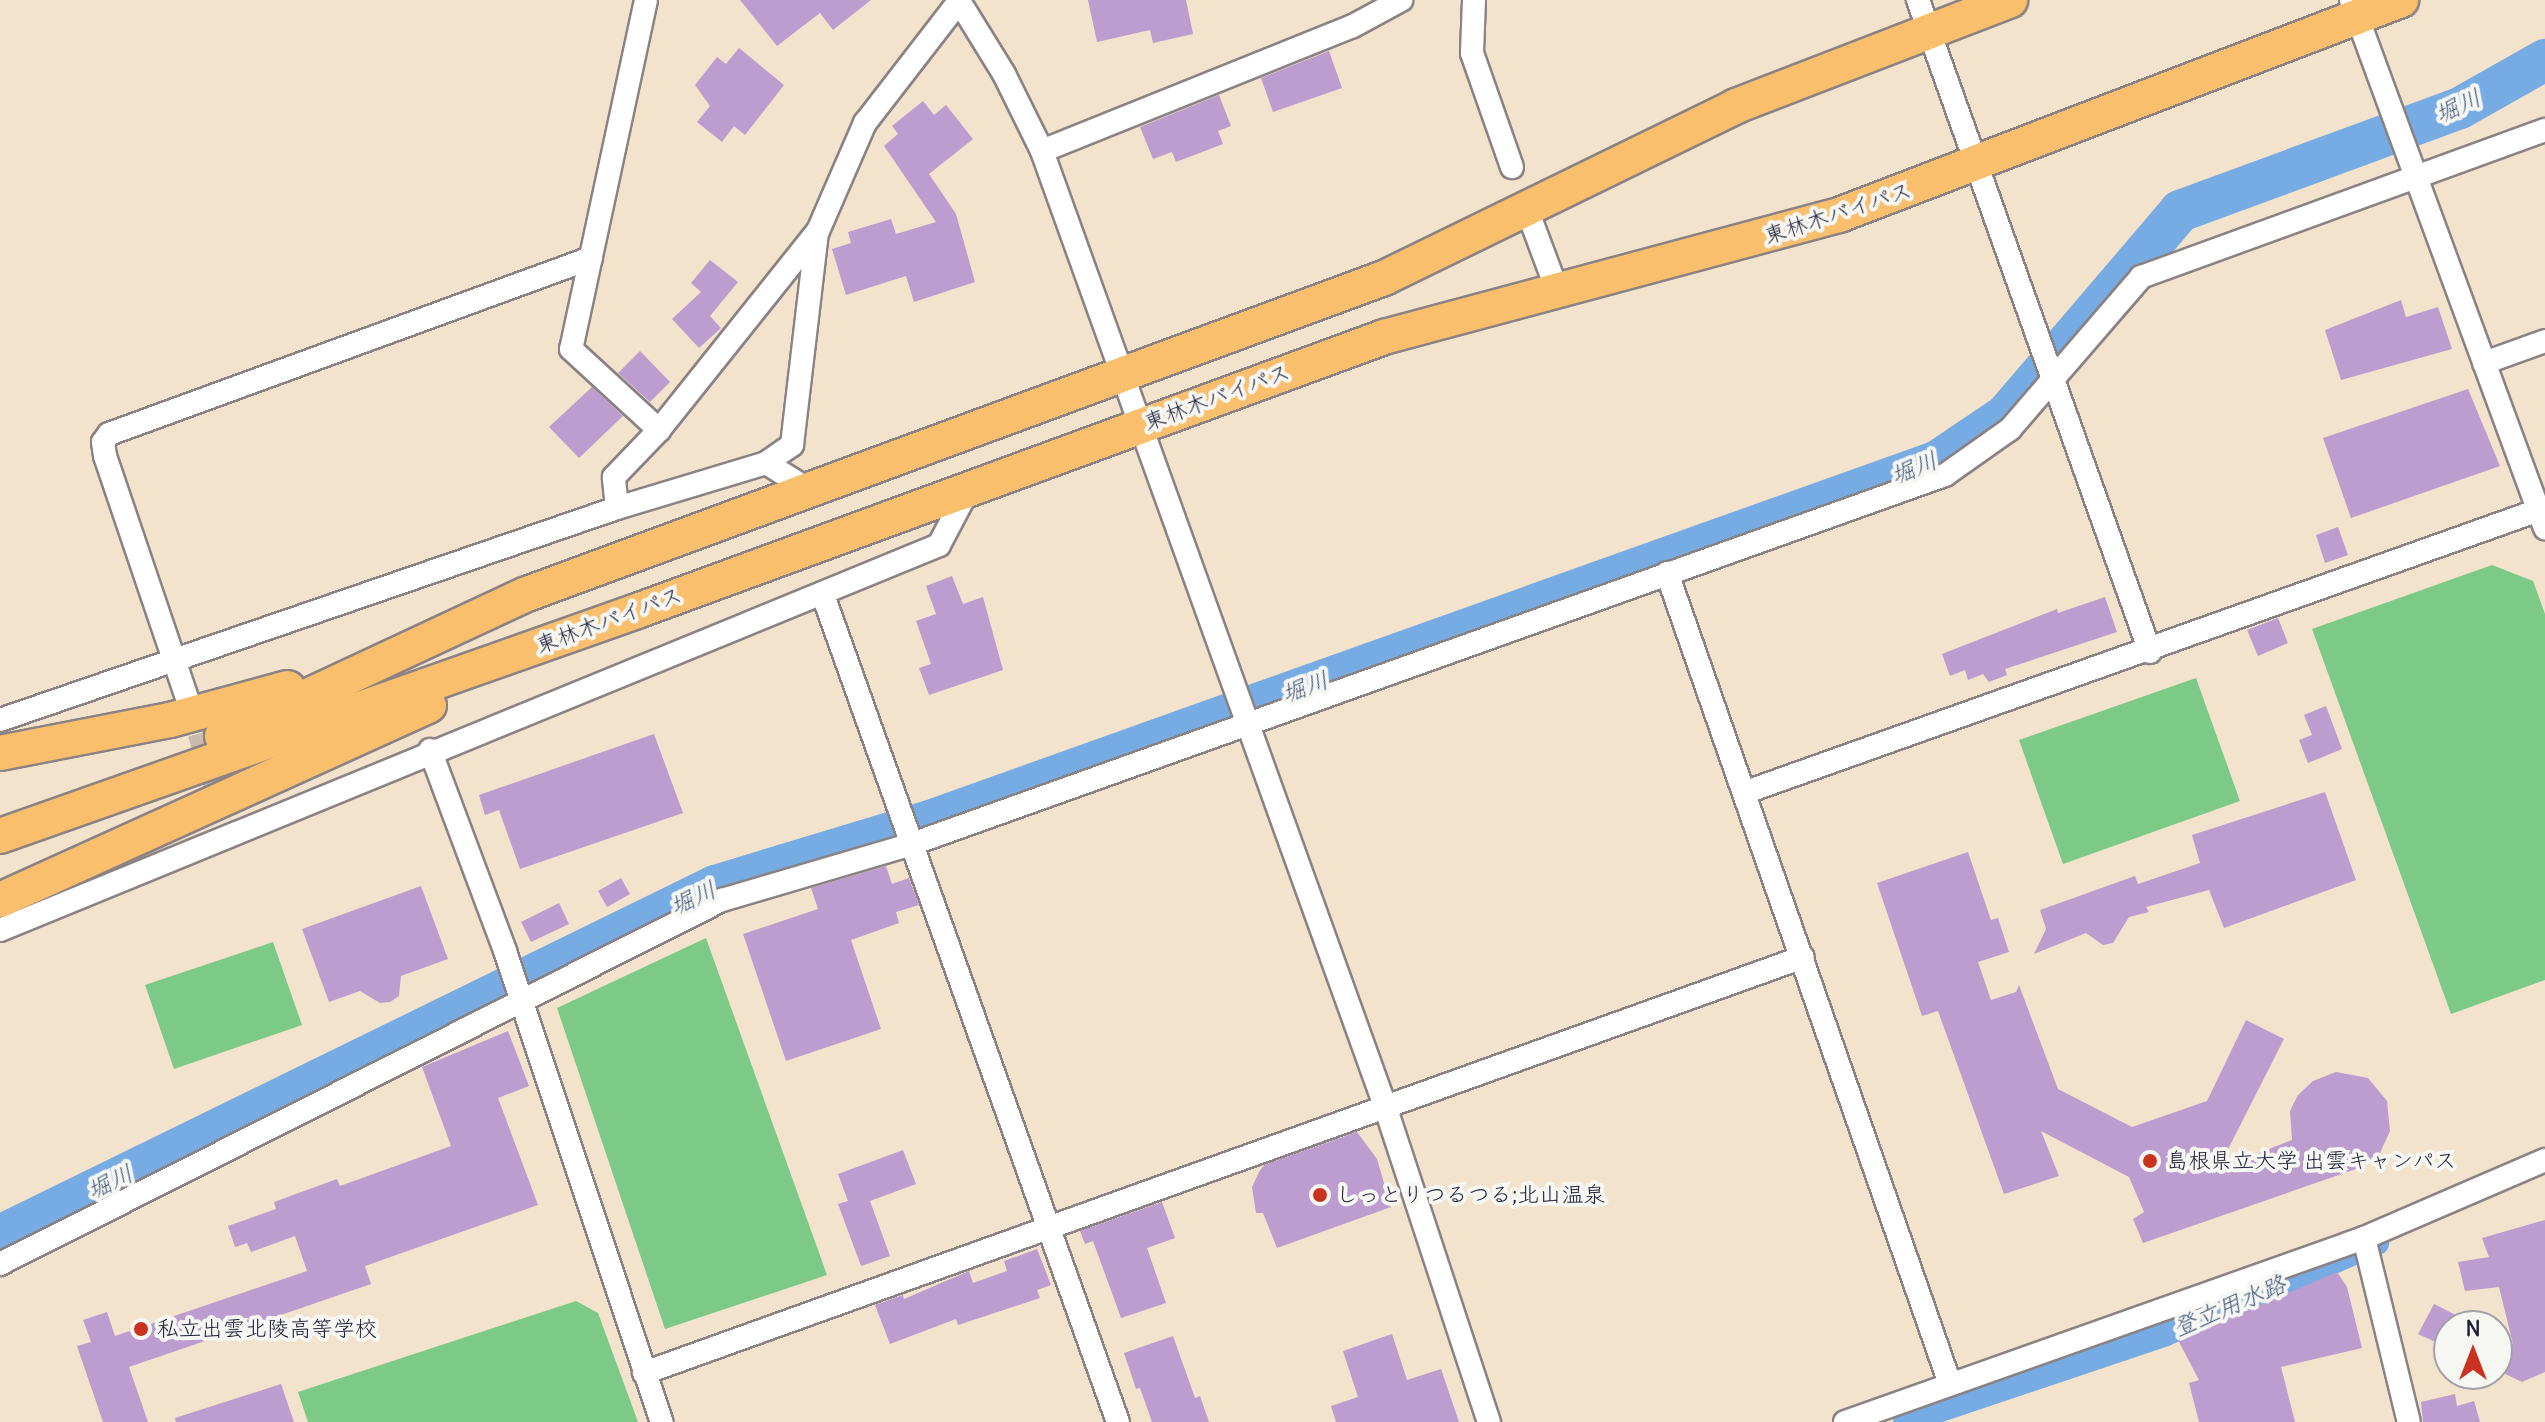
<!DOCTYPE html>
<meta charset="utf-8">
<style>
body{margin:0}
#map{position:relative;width:2545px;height:1422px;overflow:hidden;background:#f3e3cc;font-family:Delius,"Klee One",sans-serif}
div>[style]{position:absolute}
.green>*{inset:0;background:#7cc988}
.canal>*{height:24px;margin:-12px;padding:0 12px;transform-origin:12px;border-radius:12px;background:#76abe3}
.river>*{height:42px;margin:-21px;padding:0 21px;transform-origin:21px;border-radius:21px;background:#76abe3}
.building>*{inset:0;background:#bd9cd0}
.minor-tunnel>*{height:22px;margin-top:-11px;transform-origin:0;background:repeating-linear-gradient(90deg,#c9bcaf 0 22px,transparent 0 33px)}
.roads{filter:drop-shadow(2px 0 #8a8284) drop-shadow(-2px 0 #8a8284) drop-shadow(0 2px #8a8284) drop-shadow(0 -2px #8a8284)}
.minor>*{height:22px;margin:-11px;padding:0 11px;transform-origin:11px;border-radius:11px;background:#fff}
.highway>*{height:34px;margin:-17px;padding:0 17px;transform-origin:17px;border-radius:17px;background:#f9bf6d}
.dots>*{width:22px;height:22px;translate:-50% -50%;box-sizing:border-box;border:4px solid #f6f6f2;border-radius:50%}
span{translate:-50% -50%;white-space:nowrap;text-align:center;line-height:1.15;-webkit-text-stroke:8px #f6f6f2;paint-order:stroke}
.street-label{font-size:22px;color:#22223b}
.poi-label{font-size:22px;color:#22223b}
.left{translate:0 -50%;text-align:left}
.water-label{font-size:24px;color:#44597e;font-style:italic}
.north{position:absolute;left:2433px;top:1310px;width:80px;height:80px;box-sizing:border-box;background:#f6f6f2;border:2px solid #a1a1a9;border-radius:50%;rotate:0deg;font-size:22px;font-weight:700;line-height:32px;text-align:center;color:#22223b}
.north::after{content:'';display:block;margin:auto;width:28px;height:36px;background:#c8321e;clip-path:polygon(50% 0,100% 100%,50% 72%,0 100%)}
</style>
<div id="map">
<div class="green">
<i style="clip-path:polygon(2492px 565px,2533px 581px,2545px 614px,2545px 980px,2451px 1014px,2312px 629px)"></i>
<i style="clip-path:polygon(2196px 678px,2240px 801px,2063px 864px,2019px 740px)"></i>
<i style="clip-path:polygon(706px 938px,827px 1275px,665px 1329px,557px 1008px)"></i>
<i style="clip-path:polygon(273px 942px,302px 1025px,174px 1069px,145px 985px)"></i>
<i style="clip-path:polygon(576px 1301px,598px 1313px,638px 1422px,308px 1422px,298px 1392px)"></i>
</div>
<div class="canal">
<i style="left:1905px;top:1422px;width:275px;rotate:-18.6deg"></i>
<i style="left:2166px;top:1334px;width:230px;rotate:-23.3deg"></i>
</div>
<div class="river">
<i style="left:0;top:1236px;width:796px;rotate:-26.08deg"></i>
<i style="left:715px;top:886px;width:225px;rotate:-16.8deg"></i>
<i style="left:930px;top:821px;width:1070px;rotate:-19.65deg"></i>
<i style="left:1938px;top:461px;width:82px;rotate:-34.1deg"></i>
<i style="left:2006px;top:415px;width:268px;rotate:-49.5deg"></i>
<i style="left:2180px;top:211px;width:298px;rotate:-20.2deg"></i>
<i style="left:2460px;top:108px;width:98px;rotate:-29.5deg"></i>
</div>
<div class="building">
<i style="clip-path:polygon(740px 0,871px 0,833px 30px,820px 13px,777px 46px)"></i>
<i style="clip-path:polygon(1088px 0,1186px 0,1193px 34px,1153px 43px,1150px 30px,1097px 42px)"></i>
<i style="clip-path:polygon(739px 48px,784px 85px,745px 135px,734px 126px,722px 142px,697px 122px,710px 106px,695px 85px,717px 57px,726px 64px)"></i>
<i style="clip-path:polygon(1329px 51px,1342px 88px,1273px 112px,1261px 78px)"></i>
<i style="clip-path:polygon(1219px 95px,1231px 126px,1218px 131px,1223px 144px,1176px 162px,1172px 152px,1153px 159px,1140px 127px)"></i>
<i style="clip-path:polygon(923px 101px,934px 115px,946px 105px,973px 139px,929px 174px,956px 214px,975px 282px,914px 302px,906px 276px,846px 295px,832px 249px,851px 243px,848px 232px,891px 219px,896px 234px,936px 222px,884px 146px,898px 134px,892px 126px)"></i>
<i style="clip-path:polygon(710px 260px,738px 282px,710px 316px,721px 328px,699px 348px,672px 319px,701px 292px,691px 283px)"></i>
<i style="clip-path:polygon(2401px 300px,2406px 317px,2438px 307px,2452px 349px,2341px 380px,2325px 330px)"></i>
<i style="clip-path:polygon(640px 351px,670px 382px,650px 402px,618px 373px)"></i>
<i style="clip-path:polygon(592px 387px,623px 416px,579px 458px,549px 427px)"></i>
<i style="clip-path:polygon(2468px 389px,2500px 466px,2351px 518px,2323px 438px)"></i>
<i style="clip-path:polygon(2338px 527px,2348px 555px,2325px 563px,2316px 535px)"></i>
<i style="clip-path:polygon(952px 576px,963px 604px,983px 597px,1003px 670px,929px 695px,919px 668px,931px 664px,916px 621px,936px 614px,926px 586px)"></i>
<i style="clip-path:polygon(2105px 597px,2117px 632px,2005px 669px,2007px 675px,1989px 682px,1983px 674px,1968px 680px,1965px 670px,1950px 676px,1942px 654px,2057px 609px,2058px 613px)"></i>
<i style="clip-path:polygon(2278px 618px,2288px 643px,2258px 656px,2247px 630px)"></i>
<i style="clip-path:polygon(2326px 706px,2342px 749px,2308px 763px,2299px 740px,2312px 735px,2304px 715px)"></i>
<i style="clip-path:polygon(654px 734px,683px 813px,520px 869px,499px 810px,485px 815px,479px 795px)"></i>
<i style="clip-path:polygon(2325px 792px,2356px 880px,2224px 928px,2209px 890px,2146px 907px,2149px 912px,2129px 917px,2113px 943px,2103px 945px,2086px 933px,2034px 954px,2046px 929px,2040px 910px,2135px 876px,2138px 884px,2200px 863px,2192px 835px)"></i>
<i style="clip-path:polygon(1968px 852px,1991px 920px,1998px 918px,2009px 952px,1978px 962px,1991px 1000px,2016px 992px,2019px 985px,2058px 1089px,2132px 1127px,2207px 1101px,2246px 1020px,2284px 1039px,2218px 1169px,2292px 1140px,2290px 1111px,2298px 1095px,2313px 1081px,2336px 1072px,2368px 1078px,2387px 1101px,2390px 1131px,2379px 1155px,2359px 1168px,2143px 1243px,2133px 1219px,2144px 1212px,2129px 1177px,2041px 1131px,2059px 1176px,2004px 1194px,1938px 1011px,1922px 1016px,1877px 883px)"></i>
<i style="clip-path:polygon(886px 866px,892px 884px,909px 878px,919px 905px,896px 912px,899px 923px,851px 940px,881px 1029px,786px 1061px,743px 934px,818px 909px,811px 888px)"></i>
<i style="clip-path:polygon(621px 878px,630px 894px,607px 907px,598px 891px)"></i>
<i style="clip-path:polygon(421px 886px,448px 959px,401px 976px,399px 996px,390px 1002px,380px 1003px,360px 991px,329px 1002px,302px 929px)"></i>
<i style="clip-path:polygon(559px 903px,569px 924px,531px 942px,521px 922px)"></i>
<i style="clip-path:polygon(508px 1031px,529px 1086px,498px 1098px,538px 1205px,365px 1266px,371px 1284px,129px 1367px,148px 1422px,103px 1422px,77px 1346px,91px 1342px,83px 1320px,107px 1312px,115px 1336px,307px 1271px,295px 1236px,251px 1252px,247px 1243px,235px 1247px,228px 1226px,276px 1209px,274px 1202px,337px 1179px,340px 1186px,451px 1146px,422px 1067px)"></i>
<i style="clip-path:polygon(1357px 1132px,1377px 1159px,1391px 1207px,1277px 1248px,1263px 1213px,1256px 1213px,1252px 1187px,1259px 1172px,1264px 1165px)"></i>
<i style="clip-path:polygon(903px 1150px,916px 1184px,870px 1201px,890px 1256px,861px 1266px,838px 1204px,848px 1201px,838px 1174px)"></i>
<i style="clip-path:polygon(1162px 1202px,1175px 1238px,1147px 1248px,1166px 1303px,1121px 1318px,1093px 1241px,1085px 1244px,1080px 1231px)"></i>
<i style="clip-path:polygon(2545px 1220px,2545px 1372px,2522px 1382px,2497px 1370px,2497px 1336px,2513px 1344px,2499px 1287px,2465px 1291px,2458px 1262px,2489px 1257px,2482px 1238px)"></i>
<i style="clip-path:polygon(1037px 1249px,1051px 1285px,1037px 1290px,1040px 1298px,958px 1325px,956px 1319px,890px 1344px,875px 1305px,903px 1295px,904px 1299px,969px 1271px,973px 1283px,1007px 1271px,1004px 1261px)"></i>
<i style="clip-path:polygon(2337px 1272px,2347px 1287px,2362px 1348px,2281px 1367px,2295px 1422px,2199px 1422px,2189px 1383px,2199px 1380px,2178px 1340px)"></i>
<i style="clip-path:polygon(2434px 1304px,2478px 1326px,2449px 1326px,2449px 1348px,2418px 1334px)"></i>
<i style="clip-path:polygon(1392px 1334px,1407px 1380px,1441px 1369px,1459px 1422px,1336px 1422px,1331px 1406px,1358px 1397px,1343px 1351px)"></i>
<i style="clip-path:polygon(1173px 1336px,1195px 1398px,1200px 1396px,1209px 1422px,1152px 1422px,1140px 1388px,1136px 1389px,1124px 1353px)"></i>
<i style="clip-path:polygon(281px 1384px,294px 1422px,176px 1422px,175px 1418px)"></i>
<i style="clip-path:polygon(2455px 1394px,2457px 1406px,2474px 1401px,2480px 1422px,2423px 1422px,2421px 1402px)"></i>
</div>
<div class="minor-tunnel">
<i style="left:189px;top:702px;width:113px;rotate:73deg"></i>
</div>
<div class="roads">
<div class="minor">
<i style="left:646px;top:0;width:357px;rotate:102.1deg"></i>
<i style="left:571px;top:349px;width:120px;rotate:42.6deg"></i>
<i style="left:1474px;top:0;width:53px;rotate:92.2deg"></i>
<i style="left:1472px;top:53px;width:121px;rotate:70.7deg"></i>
<i style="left:1918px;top:0;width:692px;rotate:70.41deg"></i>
<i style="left:2351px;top:0;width:563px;rotate:69.83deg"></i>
<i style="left:959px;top:1px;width:86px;rotate:58.3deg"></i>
<i style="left:1004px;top:74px;width:86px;rotate:63.7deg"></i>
<i style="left:1042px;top:151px;width:1015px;rotate:70.24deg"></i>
<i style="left:1385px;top:1106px;width:333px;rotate:71.8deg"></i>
<i style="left:1042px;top:151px;width:335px;rotate:-21.9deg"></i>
<i style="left:1353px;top:26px;width:55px;rotate:-28.4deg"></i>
<i style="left:1526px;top:207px;width:89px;rotate:69.5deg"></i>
<i style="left:2484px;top:363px;width:65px;rotate:-19.8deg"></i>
<i style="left:766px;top:463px;width:32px;rotate:-35deg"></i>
<i style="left:792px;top:445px;width:214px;rotate:-83.3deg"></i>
<i style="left:617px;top:508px;width:31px;rotate:-96deg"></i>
<i style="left:614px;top:477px;width:65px;rotate:-46.2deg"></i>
<i style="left:659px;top:430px;width:255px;rotate:-51.4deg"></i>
<i style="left:818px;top:231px;width:118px;rotate:-66.5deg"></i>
<i style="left:865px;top:123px;width:155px;rotate:-52.3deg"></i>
<i style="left:1667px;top:573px;width:859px;rotate:70.76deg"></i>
<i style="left:823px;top:595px;width:878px;rotate:70.37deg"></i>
<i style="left:188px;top:701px;width:259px;rotate:-108.7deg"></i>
<i style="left:105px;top:456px;width:14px;rotate:-98deg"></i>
<i style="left:103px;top:442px;width:10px;rotate:-53deg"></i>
<i style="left:109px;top:434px;width:513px;rotate:-20.06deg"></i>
<i style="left:0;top:720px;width:652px;rotate:-18.96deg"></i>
<i style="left:617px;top:508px;width:156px;rotate:-16.8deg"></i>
<i style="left:766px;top:463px;width:53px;rotate:31.9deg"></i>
<i style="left:430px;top:750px;width:215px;rotate:69.5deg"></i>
<i style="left:505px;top:951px;width:496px;rotate:71.6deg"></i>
<i style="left:1746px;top:792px;width:842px;rotate:-19.58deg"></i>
<i style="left:0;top:930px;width:1015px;rotate:-22.29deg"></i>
<i style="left:939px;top:545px;width:64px;rotate:-62.2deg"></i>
<i style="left:2364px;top:1238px;width:189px;rotate:76.3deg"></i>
<i style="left:0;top:1264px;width:809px;rotate:-26.76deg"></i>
<i style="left:722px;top:900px;width:198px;rotate:-16.4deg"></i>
<i style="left:912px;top:844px;width:1097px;rotate:-19.66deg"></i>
<i style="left:1945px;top:475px;width:80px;rotate:-35.3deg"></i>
<i style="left:2010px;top:429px;width:201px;rotate:-49.2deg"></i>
<i style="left:2141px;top:277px;width:430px;rotate:-20deg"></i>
<i style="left:644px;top:1373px;width:1231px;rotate:-19.74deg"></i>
<i style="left:1845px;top:1422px;width:551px;rotate:-19.52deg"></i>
<i style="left:2364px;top:1238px;width:197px;rotate:-23.3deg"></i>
</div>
<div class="highway">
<i style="left:222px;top:736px;width:336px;rotate:-25deg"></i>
<i style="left:527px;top:594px;width:913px;rotate:-20.24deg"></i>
<i style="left:1384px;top:278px;width:392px;rotate:-26deg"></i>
<i style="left:1736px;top:106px;width:294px;rotate:-21.1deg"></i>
<i style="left:0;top:753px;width:173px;rotate:-11deg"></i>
<i style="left:170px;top:720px;width:122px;rotate:-15.2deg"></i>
<i style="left:0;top:836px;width:676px;rotate:-19.45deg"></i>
<i style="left:637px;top:611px;width:796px;rotate:-20.14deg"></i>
<i style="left:1384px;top:337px;width:471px;rotate:-15deg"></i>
<i style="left:1839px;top:215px;width:602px;rotate:-20.93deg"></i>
<i style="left:0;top:900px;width:471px;rotate:-24.4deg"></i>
</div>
</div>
<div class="dots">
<i style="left:2150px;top:1161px;background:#c8321e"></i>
<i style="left:1320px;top:1195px;background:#c8321e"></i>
<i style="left:141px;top:1329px;background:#c8321e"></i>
</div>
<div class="street-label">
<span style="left:1838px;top:213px;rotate:-18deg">東林木バイパス</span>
<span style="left:1217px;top:397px;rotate:-20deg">東林木バイパス</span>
<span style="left:609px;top:620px;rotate:-20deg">東林木バイパス</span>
</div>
<div class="poi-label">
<span class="left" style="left:2166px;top:1161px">島根県立大学 出雲キャンパス</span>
<span class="left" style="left:1336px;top:1195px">しっとりつるつる;北山温泉</span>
<span class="left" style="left:157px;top:1329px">私立出雲北陵高等学校</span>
</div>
<div class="water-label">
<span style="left:2458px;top:106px;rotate:-25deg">堀川</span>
<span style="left:1914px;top:468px;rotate:-22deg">堀川</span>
<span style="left:1305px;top:687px;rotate:-20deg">堀川</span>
<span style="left:693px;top:898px;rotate:-25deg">堀川</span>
<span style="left:110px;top:1182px;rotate:-26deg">堀川</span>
<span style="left:2229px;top:1306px;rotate:-23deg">登立用水路</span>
</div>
<div class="north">N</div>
</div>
